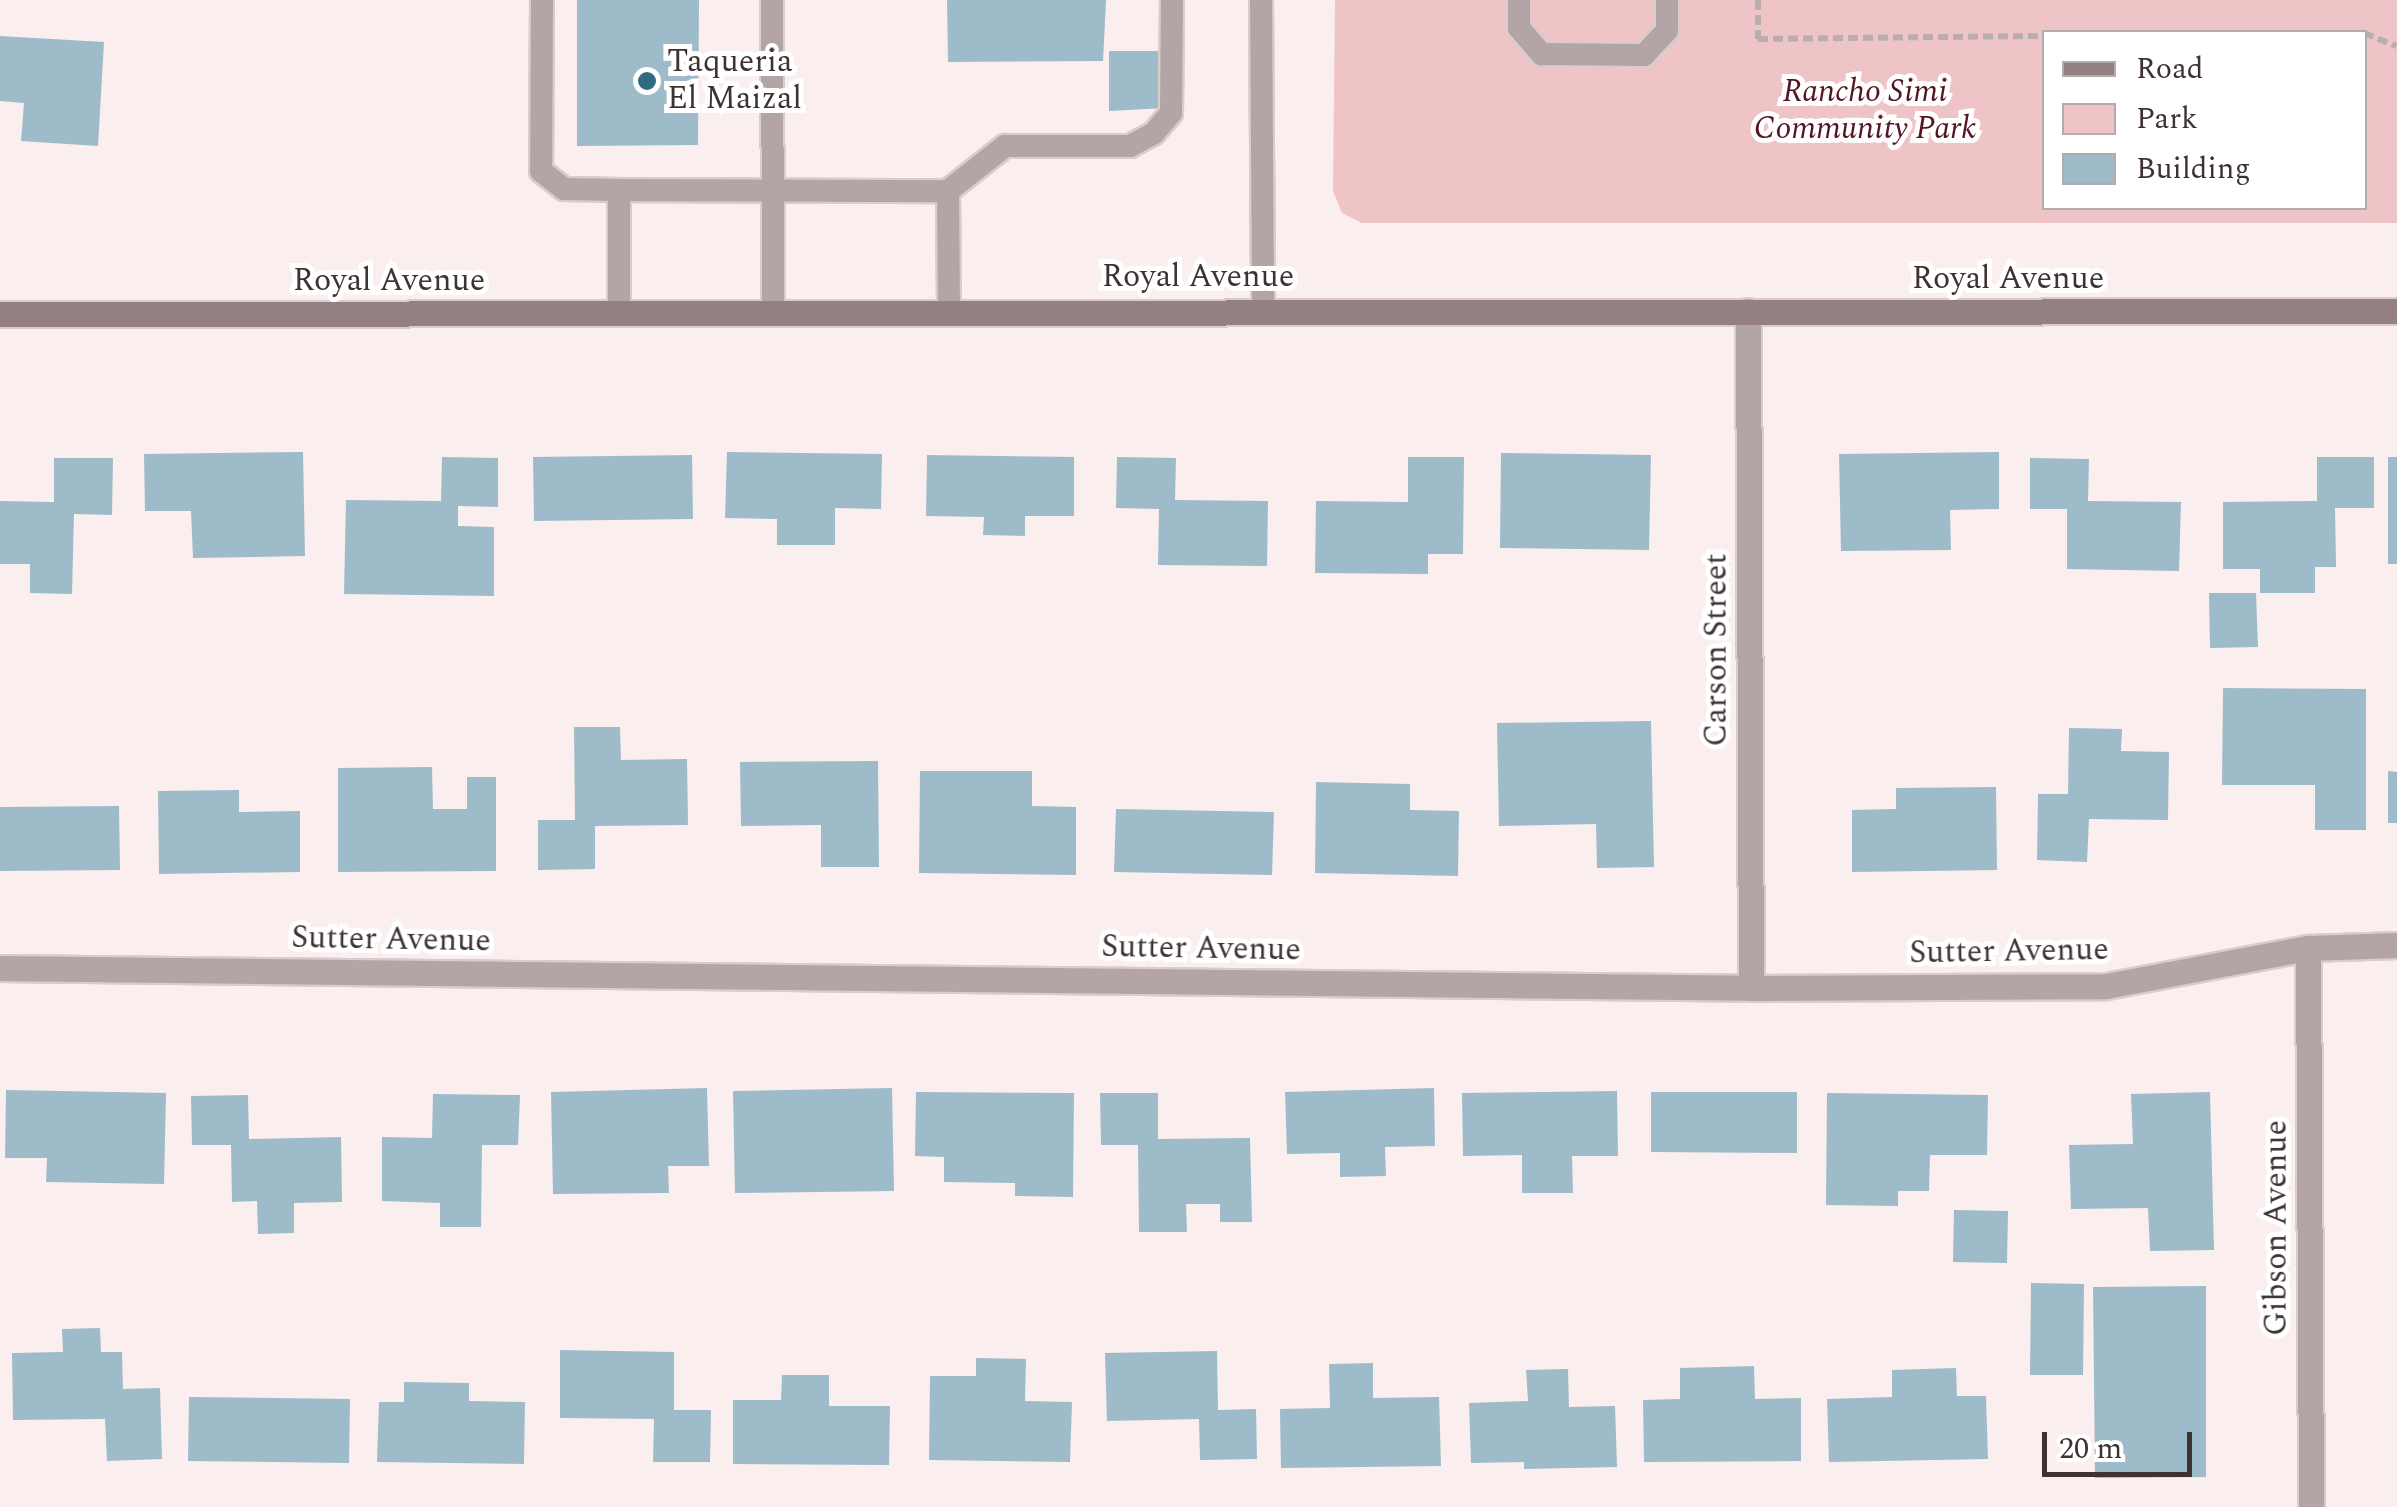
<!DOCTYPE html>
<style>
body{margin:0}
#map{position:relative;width:2397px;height:1507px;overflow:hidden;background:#fbeeee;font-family:Spectral,serif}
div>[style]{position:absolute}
.green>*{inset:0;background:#eec4c7}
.building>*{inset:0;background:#9ebbc9}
.path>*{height:6px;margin-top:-3px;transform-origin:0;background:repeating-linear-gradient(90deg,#baadae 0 10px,transparent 0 15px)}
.roads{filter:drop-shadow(2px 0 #d9cccc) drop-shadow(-2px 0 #d9cccc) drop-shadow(0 2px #d9cccc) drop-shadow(0 -2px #d9cccc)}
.lane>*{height:22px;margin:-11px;padding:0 11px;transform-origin:11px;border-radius:11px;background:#b3a4a5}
.street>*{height:25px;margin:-12.5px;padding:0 12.5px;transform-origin:12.5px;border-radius:12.5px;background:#b3a4a5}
.secondary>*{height:25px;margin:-12.5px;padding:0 12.5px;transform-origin:12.5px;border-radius:12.5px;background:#947f81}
.dots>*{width:28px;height:28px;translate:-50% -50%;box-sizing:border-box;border:5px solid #fff;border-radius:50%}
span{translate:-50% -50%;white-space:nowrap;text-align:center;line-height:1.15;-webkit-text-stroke:10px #fff;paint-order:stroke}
.poi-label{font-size:32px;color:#3f3233}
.left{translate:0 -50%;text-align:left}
.park-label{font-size:32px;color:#531622;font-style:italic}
.street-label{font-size:32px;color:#3f3233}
.legend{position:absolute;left:2042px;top:30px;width:325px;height:180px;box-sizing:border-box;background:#fff;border:2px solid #b2adad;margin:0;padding:12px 18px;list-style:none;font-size:30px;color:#3f3233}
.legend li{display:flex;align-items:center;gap:20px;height:50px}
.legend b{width:50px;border:2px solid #b2adad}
.scale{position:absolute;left:2042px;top:1432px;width:150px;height:45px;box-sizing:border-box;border:5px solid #3f3233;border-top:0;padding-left:12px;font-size:30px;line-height:35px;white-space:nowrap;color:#3f3233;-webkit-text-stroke:8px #fff;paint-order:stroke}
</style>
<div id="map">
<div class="green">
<i style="clip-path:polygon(evenodd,1335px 0,2397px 0,2397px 223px,1362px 223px,1342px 213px,1333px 191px,1335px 0,2044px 32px,2364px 32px,2364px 208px,2044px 208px,2044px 32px)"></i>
</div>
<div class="building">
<i style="clip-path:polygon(577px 0,699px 0,698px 145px,577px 146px)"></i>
<i style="clip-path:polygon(947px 0,1106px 0,1103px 61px,948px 62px)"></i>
<i style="clip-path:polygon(0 36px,104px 42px,98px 146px,21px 141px,24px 103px,0 101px)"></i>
<i style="clip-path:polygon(1109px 51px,1166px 51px,1166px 108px,1109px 111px)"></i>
<i style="clip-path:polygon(303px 452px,305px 556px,193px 558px,191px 511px,145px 511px,144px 454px)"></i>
<i style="clip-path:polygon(727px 452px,882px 454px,881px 509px,835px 508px,835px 545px,777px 545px,777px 519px,725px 518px)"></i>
<i style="clip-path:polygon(1999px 452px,1999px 509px,1950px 510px,1951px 550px,1841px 551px,1839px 454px)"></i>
<i style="clip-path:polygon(1501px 453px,1651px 455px,1649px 550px,1500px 548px)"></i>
<i style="clip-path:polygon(692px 455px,693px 519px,534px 521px,533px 457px)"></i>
<i style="clip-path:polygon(927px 455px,1074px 457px,1074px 516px,1025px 516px,1025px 536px,983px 535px,984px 517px,926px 516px)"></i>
<i style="clip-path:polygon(442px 457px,498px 458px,498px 507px,458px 506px,458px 526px,494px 527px,494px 596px,344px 594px,346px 500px,441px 501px)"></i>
<i style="clip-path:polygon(1117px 457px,1176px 458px,1175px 500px,1268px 501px,1267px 566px,1158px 565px,1159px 509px,1116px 508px)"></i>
<i style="clip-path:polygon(1408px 457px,1464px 457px,1463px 554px,1428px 554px,1428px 574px,1315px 573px,1316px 501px,1408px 502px)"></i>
<i style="clip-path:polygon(2317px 457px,2374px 457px,2374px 508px,2335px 508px,2336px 567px,2315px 567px,2315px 593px,2260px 593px,2260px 569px,2223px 569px,2223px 502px,2317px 501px)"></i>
<i style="clip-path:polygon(2388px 457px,2397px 457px,2397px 564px,2388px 564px)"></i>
<i style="clip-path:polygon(54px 458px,113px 458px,112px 515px,74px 514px,72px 594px,30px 593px,30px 564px,0 564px,0 501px,54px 502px)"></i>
<i style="clip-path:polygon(2030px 458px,2089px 459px,2088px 501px,2181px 502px,2179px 571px,2067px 569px,2067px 509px,2030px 509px)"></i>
<i style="clip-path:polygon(2209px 593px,2256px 593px,2258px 647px,2210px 648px)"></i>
<i style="clip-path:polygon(2223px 688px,2366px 689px,2366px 830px,2315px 830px,2315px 785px,2222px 785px)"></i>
<i style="clip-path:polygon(1651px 721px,1654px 867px,1597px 868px,1596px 824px,1499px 826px,1497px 723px)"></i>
<i style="clip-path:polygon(574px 727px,620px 727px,621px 760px,687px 759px,688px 825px,595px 826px,595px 869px,538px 870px,538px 820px,575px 820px)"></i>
<i style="clip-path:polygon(2069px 728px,2122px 729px,2121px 751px,2169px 752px,2168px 820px,2089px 819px,2087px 862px,2037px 860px,2038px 794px,2068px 794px)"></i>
<i style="clip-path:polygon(878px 761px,879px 867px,821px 867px,821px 825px,741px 826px,740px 762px)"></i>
<i style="clip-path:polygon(432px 767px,433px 809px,467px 809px,467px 777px,496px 777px,496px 871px,338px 872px,338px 768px)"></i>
<i style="clip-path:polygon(920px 771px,1032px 771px,1032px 806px,1076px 807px,1076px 875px,919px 873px)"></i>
<i style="clip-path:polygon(2388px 771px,2397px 772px,2397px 823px,2388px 823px)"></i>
<i style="clip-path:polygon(1316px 782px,1410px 784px,1410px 810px,1459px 811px,1458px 876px,1315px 873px)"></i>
<i style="clip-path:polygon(1996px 787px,1997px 870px,1852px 872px,1852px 810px,1896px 809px,1896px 788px)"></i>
<i style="clip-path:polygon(239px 790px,239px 812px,300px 811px,300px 872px,159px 874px,158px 791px)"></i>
<i style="clip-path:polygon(119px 806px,120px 870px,0 871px,0 807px)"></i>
<i style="clip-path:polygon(1116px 809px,1274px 812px,1272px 875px,1114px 872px)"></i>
<i style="clip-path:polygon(707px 1088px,709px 1166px,668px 1166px,669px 1193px,553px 1194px,551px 1092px)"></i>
<i style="clip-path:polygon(892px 1088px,894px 1191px,735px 1193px,733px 1091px)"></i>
<i style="clip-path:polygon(1434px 1088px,1435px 1146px,1385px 1147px,1386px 1176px,1340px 1177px,1340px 1153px,1287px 1154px,1285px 1092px)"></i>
<i style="clip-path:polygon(6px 1090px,166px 1093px,164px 1184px,46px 1182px,47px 1158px,5px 1158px)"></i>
<i style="clip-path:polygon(1617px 1091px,1618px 1156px,1572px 1156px,1573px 1193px,1522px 1193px,1522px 1155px,1463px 1156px,1462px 1093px)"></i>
<i style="clip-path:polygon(916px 1092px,1074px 1093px,1073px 1197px,1015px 1196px,1015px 1183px,944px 1182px,944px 1157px,915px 1156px)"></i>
<i style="clip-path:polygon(1651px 1092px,1797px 1092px,1797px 1153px,1651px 1152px)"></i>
<i style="clip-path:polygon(2210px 1092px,2214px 1250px,2150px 1251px,2148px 1208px,2071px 1209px,2069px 1145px,2133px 1144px,2131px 1094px)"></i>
<i style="clip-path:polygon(1100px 1093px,1158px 1093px,1158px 1139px,1250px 1138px,1252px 1222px,1220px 1222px,1220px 1204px,1186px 1204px,1187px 1232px,1139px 1232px,1138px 1145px,1101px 1145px)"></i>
<i style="clip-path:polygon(1827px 1093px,1988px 1095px,1987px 1155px,1930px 1155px,1929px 1191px,1898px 1191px,1898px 1206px,1826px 1205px)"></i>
<i style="clip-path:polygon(433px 1094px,520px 1095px,518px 1145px,482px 1145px,481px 1227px,440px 1227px,440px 1203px,382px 1201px,382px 1137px,432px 1138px)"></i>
<i style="clip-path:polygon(248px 1095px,249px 1139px,341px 1137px,342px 1202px,294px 1203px,294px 1233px,258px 1234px,257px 1201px,232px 1202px,231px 1145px,192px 1145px,191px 1096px)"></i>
<i style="clip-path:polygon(1954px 1210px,2008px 1211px,2007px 1263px,1953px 1262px)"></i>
<i style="clip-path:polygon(2031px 1283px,2084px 1284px,2083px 1375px,2030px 1375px)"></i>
<i style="clip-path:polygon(2206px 1286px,2206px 1477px,2095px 1478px,2093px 1287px)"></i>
<i style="clip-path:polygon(100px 1328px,101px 1352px,122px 1352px,123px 1389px,160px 1388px,162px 1459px,107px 1461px,105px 1419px,13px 1420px,12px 1353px,63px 1352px,62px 1329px)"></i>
<i style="clip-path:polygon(560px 1350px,674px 1352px,674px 1410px,711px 1410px,710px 1462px,653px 1462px,654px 1419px,560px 1418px)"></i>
<i style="clip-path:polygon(1217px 1351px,1218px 1410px,1256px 1409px,1257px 1459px,1200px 1460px,1199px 1419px,1107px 1421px,1105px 1353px)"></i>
<i style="clip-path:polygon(976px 1358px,1026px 1359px,1025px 1401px,1072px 1402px,1070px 1462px,929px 1460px,930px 1376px,976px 1376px)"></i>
<i style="clip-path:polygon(1373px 1363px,1373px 1398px,1439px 1397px,1441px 1466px,1281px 1468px,1280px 1409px,1330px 1408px,1329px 1364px)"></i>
<i style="clip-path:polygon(1754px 1366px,1755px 1399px,1801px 1398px,1801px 1461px,1644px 1462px,1643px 1400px,1680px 1399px,1680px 1368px)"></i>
<i style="clip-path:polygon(1956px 1368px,1957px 1396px,1986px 1396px,1988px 1459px,1829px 1462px,1827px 1399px,1892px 1397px,1892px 1370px)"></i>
<i style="clip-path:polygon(1568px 1369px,1569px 1407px,1615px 1406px,1617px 1467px,1524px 1469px,1524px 1462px,1471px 1463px,1469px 1403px,1528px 1401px,1526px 1370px)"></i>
<i style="clip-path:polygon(782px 1375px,829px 1375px,829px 1406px,890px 1406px,889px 1465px,733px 1464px,733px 1400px,781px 1400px)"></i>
<i style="clip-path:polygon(404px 1382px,469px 1383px,469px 1401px,525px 1402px,524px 1464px,377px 1462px,379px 1402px,404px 1402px)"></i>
<i style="clip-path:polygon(189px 1397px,350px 1399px,349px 1463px,188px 1461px)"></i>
</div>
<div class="path">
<i style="left:1758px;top:0;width:39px;rotate:90deg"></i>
<i style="left:1758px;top:39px;width:286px;rotate:-0.6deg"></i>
<i style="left:2364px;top:33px;width:35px;rotate:22deg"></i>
</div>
<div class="roads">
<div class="lane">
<i style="left:542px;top:0;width:171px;rotate:90.3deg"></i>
<i style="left:541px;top:171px;width:29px;rotate:38deg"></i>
<i style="left:564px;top:189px;width:55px;rotate:1deg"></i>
<i style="left:619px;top:190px;width:124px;rotate:90deg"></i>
<i style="left:772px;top:0;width:311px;rotate:89.8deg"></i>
<i style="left:1261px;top:0;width:309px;rotate:89.6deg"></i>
<i style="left:1519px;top:0;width:28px;rotate:90deg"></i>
<i style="left:1519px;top:28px;width:35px;rotate:49deg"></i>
<i style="left:1542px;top:54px;width:102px;rotate:0.6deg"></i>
<i style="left:1644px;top:55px;width:34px;rotate:-47deg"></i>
<i style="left:1667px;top:30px;width:30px;rotate:-90deg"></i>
<i style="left:619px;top:190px;width:329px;rotate:0.2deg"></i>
<i style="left:948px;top:191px;width:73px;rotate:-38.3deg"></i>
<i style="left:1005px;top:146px;width:125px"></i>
<i style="left:1130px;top:146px;width:27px;rotate:-28deg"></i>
<i style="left:1154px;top:133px;width:26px;rotate:-50deg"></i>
<i style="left:1171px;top:113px;width:113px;rotate:-89.5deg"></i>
<i style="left:948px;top:191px;width:119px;rotate:89.5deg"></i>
</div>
<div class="street">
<i style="left:1748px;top:311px;width:677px;rotate:89.75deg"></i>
<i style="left:2308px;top:948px;width:559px;rotate:89.69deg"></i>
<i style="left:0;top:968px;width:1751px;rotate:0.65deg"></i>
<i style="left:1751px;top:988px;width:355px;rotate:-0.3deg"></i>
<i style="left:2106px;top:986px;width:206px;rotate:-10.7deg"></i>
<i style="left:2308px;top:948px;width:89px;rotate:-1.9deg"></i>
</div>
<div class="secondary">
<i style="left:0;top:314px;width:2397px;rotate:-0.07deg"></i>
</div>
</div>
<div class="dots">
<i style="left:647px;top:81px;background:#316b83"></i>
</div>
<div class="poi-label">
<span class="left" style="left:667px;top:81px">Taqueria<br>El Maizal</span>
</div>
<div class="park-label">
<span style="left:1865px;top:111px">Rancho Simi<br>Community Park</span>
</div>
<div class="street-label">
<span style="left:1198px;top:277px">Royal Avenue</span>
<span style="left:2008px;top:279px">Royal Avenue</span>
<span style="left:389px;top:281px">Royal Avenue</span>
<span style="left:1717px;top:650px;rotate:-90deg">Carson Street</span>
<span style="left:391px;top:940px;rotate:1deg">Sutter Avenue</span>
<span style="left:1201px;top:949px;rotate:1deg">Sutter Avenue</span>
<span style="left:2009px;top:952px;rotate:-1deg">Sutter Avenue</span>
<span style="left:2277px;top:1228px;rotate:-90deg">Gibson Avenue</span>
</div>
<ul class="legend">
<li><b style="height:12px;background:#947f81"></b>Road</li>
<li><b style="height:28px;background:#eec4c7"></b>Park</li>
<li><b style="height:28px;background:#9ebbc9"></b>Building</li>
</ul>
<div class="scale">20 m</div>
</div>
